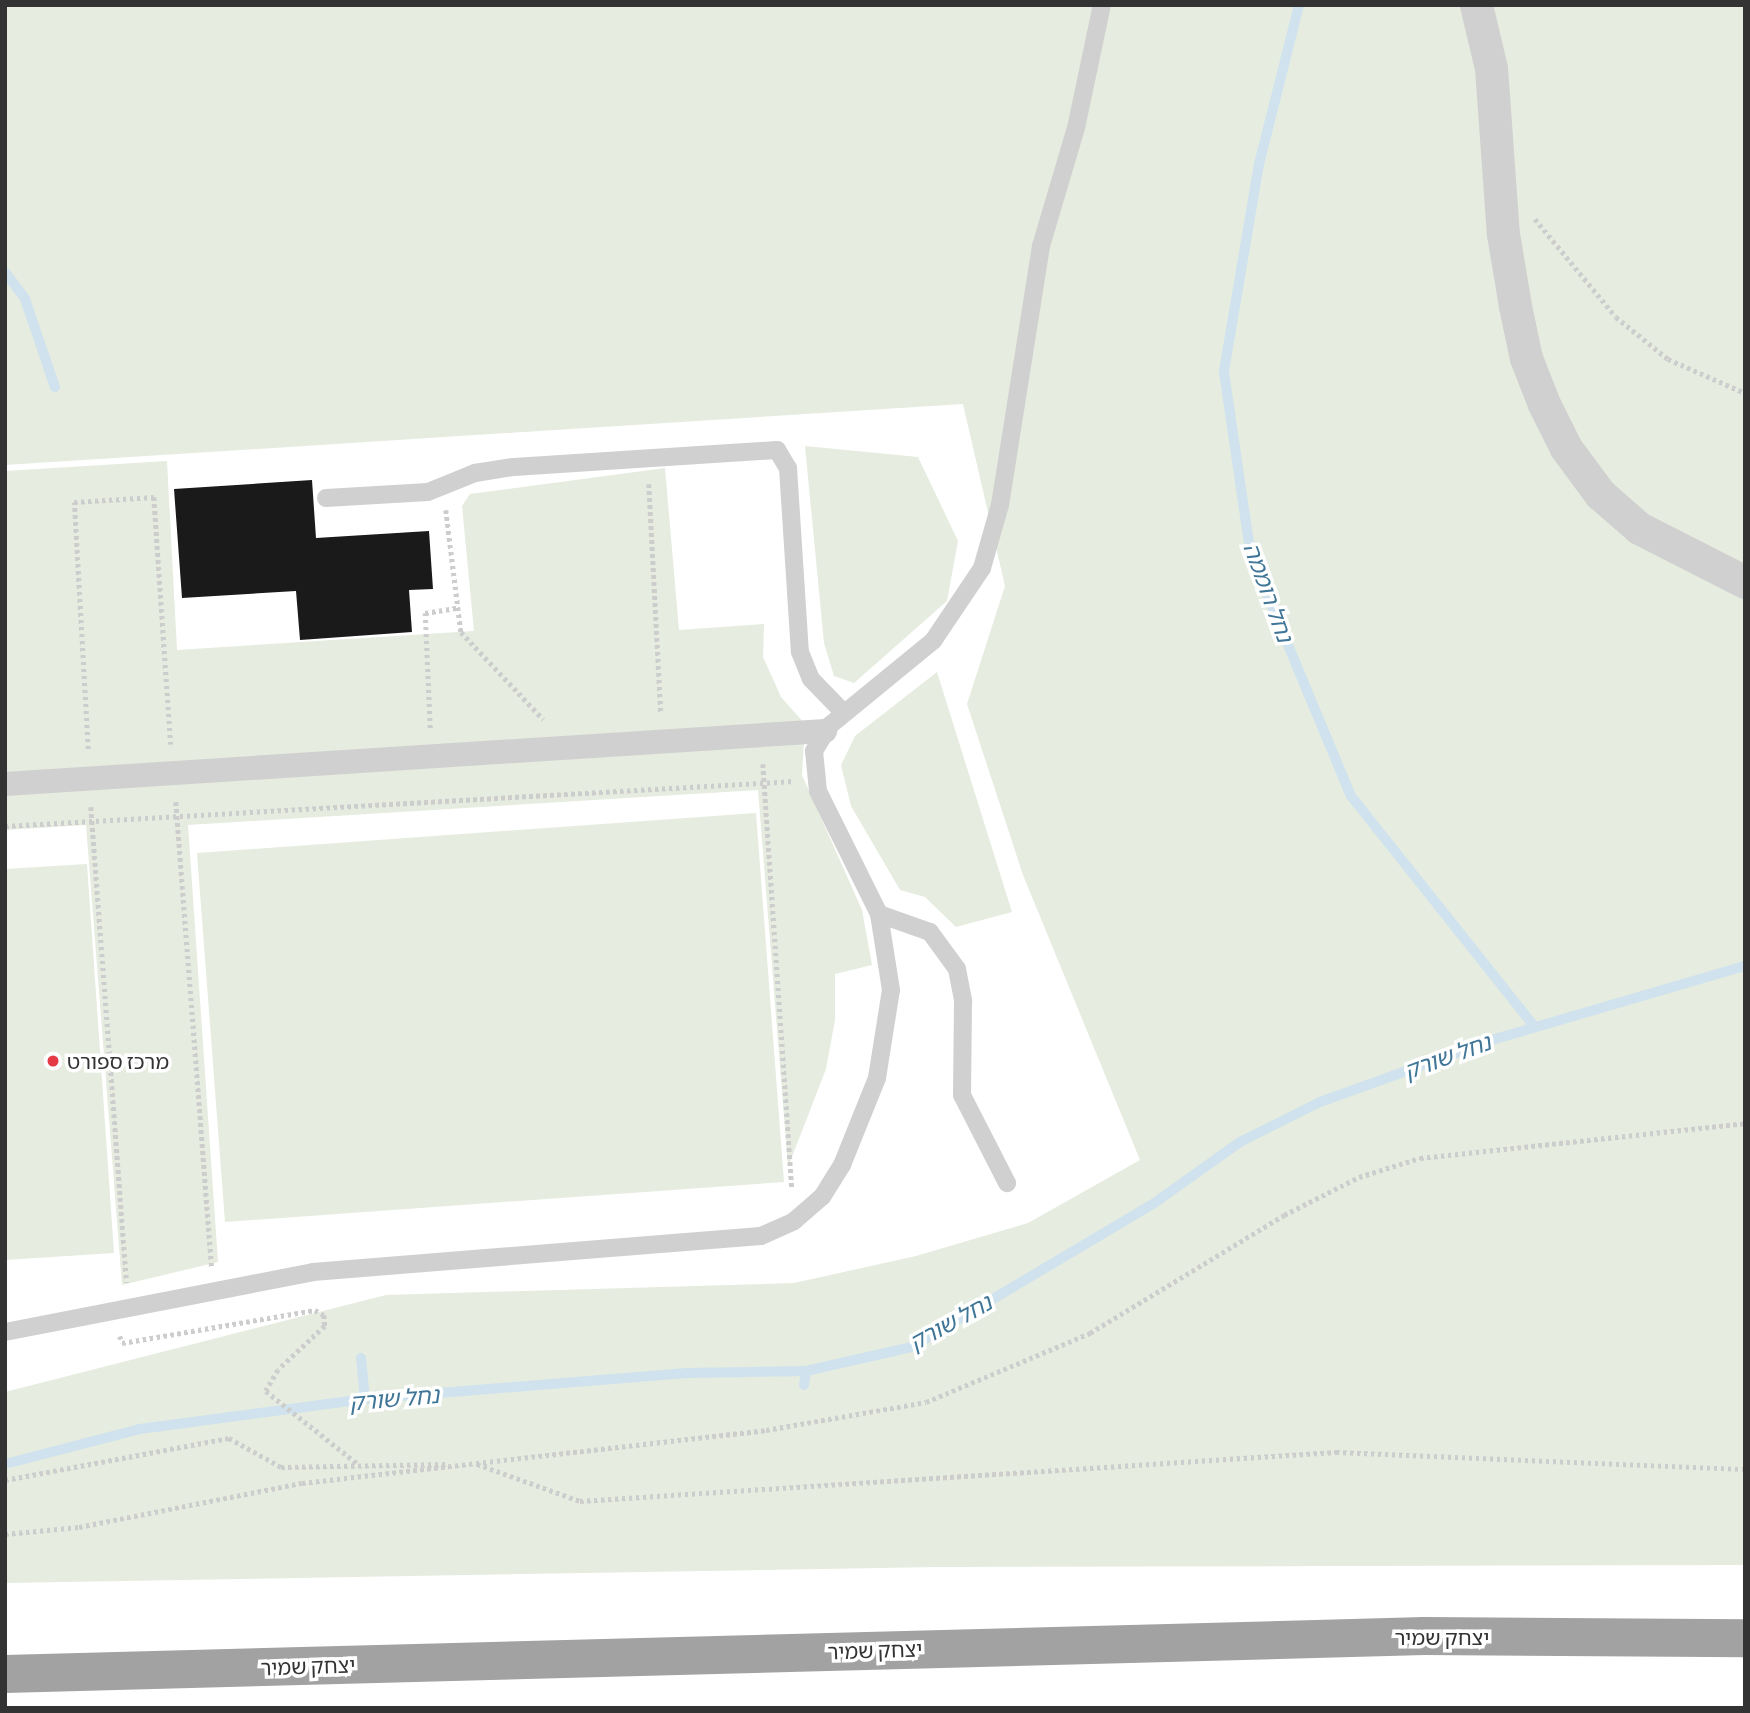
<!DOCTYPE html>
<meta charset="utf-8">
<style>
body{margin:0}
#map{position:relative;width:1750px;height:1713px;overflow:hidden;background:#fff;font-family:Commissioner,"Noto Sans Hebrew",sans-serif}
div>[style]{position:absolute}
.green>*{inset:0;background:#e6ecdf}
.stream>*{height:10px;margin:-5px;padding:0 5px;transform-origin:5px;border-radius:5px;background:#cfe2ee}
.building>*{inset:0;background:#1a1a1a}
.path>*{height:4.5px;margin-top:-2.25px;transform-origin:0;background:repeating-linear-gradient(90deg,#cdcdcd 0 3.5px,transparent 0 7px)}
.service>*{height:18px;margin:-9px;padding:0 9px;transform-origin:9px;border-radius:9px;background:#d0d0d0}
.pedestrian>*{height:24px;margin:-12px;padding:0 12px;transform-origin:12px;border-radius:12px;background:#d0d0d0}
.minor>*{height:33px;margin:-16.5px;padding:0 16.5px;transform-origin:16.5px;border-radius:16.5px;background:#d0d0d0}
.trunk>*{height:38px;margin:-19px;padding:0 19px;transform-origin:19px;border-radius:19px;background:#a2a2a2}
.dots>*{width:19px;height:19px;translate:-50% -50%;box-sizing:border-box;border:4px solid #fff;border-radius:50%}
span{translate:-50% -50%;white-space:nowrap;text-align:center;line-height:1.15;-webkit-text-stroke:7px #fff;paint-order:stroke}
.poi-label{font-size:21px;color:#333}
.left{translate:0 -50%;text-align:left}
.street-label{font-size:21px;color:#333}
.water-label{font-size:23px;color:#3f7597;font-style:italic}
.frame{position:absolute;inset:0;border:7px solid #333;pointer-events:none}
</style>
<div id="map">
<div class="green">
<i style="clip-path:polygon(5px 5px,1745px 5px,1745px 1565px,937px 1567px,5px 1583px,5px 1392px,386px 1295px,794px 1283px,916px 1256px,1028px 1223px,1140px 1160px,1023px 875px,967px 704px,1005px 586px,963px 404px,5px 465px)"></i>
<i style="clip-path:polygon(805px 446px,918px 457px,958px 541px,947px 601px,854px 683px,834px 676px,824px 643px)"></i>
<i style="clip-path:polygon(167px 461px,177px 650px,474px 631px,462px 506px,470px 494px,665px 468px,679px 630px,764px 624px,763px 657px,781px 697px,805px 724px,802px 775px,862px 910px,872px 965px,835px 974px,835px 1020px,826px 1069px,788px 1167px,758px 790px,188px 825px,218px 1262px,122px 1285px,86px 825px,5px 830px,5px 471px)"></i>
<i style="clip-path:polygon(937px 672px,1012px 912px,956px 927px,925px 897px,900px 890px,851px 806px,841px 765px,855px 736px)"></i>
<i style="clip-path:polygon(756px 813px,784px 1182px,225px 1222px,197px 853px)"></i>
<i style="clip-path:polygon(87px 864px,114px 1253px,5px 1260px,5px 869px)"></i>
</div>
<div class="stream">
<i style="left:1299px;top:5px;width:164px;rotate:104.1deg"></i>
<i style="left:1259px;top:164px;width:211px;rotate:99.6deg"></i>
<i style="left:1224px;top:372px;width:186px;rotate:81.7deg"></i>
<i style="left:1251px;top:556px;width:260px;rotate:67.4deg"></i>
<i style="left:1351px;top:796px;width:295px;rotate:51.5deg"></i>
<i style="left:5px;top:272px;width:34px;rotate:53deg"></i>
<i style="left:25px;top:299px;width:93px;rotate:71.2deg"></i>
<i style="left:361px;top:1358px;width:41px;rotate:84.4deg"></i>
<i style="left:804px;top:1385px;width:14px;rotate:-82deg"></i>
<i style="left:5px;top:1464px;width:139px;rotate:-14.5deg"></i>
<i style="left:140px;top:1429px;width:227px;rotate:-7.6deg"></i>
<i style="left:365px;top:1399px;width:323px;rotate:-4.6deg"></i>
<i style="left:687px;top:1373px;width:119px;rotate:-1deg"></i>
<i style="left:806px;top:1371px;width:109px;rotate:-12.8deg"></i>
<i style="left:912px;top:1347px;width:280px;rotate:-30.7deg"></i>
<i style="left:1153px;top:1204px;width:107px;rotate:-35.5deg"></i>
<i style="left:1240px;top:1142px;width:89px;rotate:-26.6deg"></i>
<i style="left:1320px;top:1102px;width:186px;rotate:-19.8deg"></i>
<i style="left:1495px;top:1039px;width:260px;rotate:-16.3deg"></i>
</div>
<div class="building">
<i style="clip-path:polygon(312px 480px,316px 538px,429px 531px,433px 589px,409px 590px,412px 632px,300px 640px,296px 591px,182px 598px,174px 489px)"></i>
</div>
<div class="path">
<i style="left:1535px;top:219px;width:127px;rotate:50.4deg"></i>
<i style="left:1616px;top:317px;width:67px;rotate:38.9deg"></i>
<i style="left:1668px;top:359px;width:84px;rotate:23.8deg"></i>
<i style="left:649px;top:484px;width:229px;rotate:87deg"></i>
<i style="left:446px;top:510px;width:123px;rotate:83deg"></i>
<i style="left:461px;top:632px;width:120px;rotate:46.7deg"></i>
<i style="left:430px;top:728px;width:115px;rotate:-92.5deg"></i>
<i style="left:425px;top:613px;width:33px;rotate:-9deg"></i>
<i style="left:88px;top:749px;width:247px;rotate:-93.2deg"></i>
<i style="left:74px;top:502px;width:80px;rotate:-3.6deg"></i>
<i style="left:154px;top:497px;width:248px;rotate:86.1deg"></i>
<i style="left:763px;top:764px;width:425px;rotate:86.1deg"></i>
<i style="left:176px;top:802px;width:467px;rotate:85.6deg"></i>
<i style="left:91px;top:807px;width:477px;rotate:85.7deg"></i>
<i style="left:5px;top:826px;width:790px;rotate:-3.26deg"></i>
<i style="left:120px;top:1336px;width:7px;rotate:74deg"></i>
<i style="left:122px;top:1343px;width:196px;rotate:-9.7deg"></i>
<i style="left:315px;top:1310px;width:10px;rotate:29deg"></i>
<i style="left:324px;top:1315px;width:11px;rotate:85deg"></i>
<i style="left:325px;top:1326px;width:64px;rotate:136.9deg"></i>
<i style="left:278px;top:1370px;width:24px;rotate:120deg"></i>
<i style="left:266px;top:1391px;width:119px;rotate:38.5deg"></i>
<i style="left:477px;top:1464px;width:109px;rotate:19.8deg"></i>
<i style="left:580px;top:1501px;width:758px;rotate:-3.71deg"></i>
<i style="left:1336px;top:1452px;width:409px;rotate:2.4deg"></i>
<i style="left:5px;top:1480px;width:228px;rotate:-10.6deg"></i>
<i style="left:229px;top:1438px;width:60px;rotate:29.1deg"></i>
<i style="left:281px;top:1467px;width:166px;rotate:-1deg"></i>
<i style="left:5px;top:1534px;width:74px;rotate:-5.4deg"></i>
<i style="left:79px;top:1527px;width:227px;rotate:-11.2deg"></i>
<i style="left:302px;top:1483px;width:467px;rotate:-6.5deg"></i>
<i style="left:766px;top:1430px;width:162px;rotate:-9.9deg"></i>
<i style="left:926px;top:1402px;width:178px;rotate:-22.8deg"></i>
<i style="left:1090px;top:1333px;width:227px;rotate:-31.3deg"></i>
<i style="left:1284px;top:1215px;width:84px;rotate:-26.9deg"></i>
<i style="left:1359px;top:1177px;width:64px;rotate:-17.3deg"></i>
<i style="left:1420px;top:1158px;width:327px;rotate:-6.1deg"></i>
</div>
<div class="service">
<i style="left:326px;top:498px;width:102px;rotate:-3.4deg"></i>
<i style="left:428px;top:492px;width:51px;rotate:-22deg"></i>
<i style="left:475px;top:473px;width:39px;rotate:-9deg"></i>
<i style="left:514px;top:467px;width:264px;rotate:-3.7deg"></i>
<i style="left:777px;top:450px;width:21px;rotate:59deg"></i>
<i style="left:788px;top:468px;width:184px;rotate:86.3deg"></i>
<i style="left:800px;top:652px;width:29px;rotate:68deg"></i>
<i style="left:811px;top:679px;width:47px;rotate:45.9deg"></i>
<i style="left:879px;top:914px;width:54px;rotate:19.4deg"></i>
<i style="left:930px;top:932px;width:46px;rotate:53.9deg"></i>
<i style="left:957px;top:969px;width:33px;rotate:79deg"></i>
<i style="left:963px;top:1001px;width:94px;rotate:90.6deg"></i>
<i style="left:962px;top:1095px;width:99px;rotate:62.9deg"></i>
<i style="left:5px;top:1332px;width:314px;rotate:-11deg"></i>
<i style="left:313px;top:1272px;width:449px;rotate:-4.6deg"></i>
<i style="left:761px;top:1236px;width:36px;rotate:-24deg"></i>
<i style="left:794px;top:1221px;width:37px;rotate:-41deg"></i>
<i style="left:822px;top:1197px;width:38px;rotate:-58deg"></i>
<i style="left:842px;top:1165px;width:94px;rotate:-68.1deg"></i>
<i style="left:877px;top:1078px;width:89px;rotate:-81deg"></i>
<i style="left:891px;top:990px;width:77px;rotate:-99deg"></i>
<i style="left:879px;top:914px;width:137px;rotate:-116.4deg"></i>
<i style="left:818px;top:791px;width:40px;rotate:-95.7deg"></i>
<i style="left:814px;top:751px;width:29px;rotate:-59deg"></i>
<i style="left:829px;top:726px;width:134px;rotate:-39.3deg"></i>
<i style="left:933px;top:641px;width:88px;rotate:-56.1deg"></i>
<i style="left:982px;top:568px;width:66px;rotate:-74.1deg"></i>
<i style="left:1000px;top:505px;width:262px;rotate:-81deg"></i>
<i style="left:1041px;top:246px;width:123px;rotate:-73.5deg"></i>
<i style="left:1076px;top:128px;width:126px;rotate:-78.1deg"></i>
</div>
<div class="pedestrian">
<i style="left:5px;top:784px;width:822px;rotate:-3.7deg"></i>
</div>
<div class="minor">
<i style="left:1476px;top:5px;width:65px;rotate:76.6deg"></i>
<i style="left:1491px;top:68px;width:166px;rotate:85.9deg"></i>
<i style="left:1503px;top:234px;width:73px;rotate:80.5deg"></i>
<i style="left:1515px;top:306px;width:53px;rotate:78.1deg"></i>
<i style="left:1526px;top:358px;width:49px;rotate:68.6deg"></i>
<i style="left:1544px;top:404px;width:49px;rotate:63.4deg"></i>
<i style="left:1566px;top:448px;width:57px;rotate:53.5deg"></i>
<i style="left:1600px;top:494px;width:52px;rotate:41.1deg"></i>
<i style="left:1639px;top:528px;width:119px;rotate:27deg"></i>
</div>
<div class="trunk">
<i style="left:5px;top:1674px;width:1420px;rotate:-1.53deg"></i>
<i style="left:1424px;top:1636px;width:321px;rotate:0.4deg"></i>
</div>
<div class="dots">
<i style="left:53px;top:1061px;background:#e63946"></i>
</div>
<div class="poi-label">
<span class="left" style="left:67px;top:1061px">מרכז ספורט</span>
</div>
<div class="street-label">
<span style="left:1442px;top:1637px">יצחק שמיר</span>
<span style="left:875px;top:1650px;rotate:-2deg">יצחק שמיר</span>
<span style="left:308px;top:1666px;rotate:-2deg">יצחק שמיר</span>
</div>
<div class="water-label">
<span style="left:1269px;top:592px;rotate:70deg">נחל רוממה</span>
<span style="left:1447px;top:1056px;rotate:-20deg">נחל שורק</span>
<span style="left:950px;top:1322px;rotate:-29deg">נחל שורק</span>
<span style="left:394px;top:1398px;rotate:-5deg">נחל שורק</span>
</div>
<div class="frame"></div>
</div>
